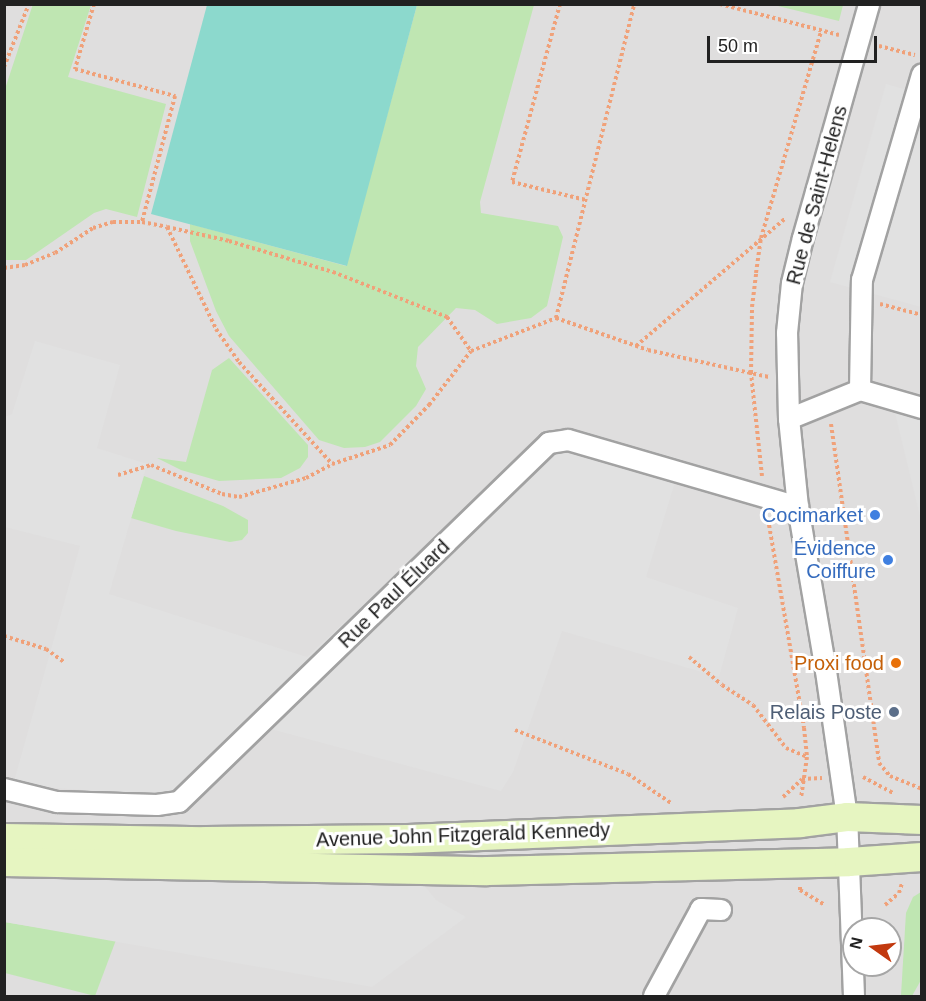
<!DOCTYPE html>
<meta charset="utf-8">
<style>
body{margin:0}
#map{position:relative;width:926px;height:1001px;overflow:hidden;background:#f0efe8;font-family:Arial,sans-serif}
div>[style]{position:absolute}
.residential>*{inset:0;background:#dfdede}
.grass>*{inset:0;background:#bfe6b2}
.pitch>*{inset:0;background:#8cd9cd}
.parking>*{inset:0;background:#e1e1e1}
.path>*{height:4px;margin-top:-2px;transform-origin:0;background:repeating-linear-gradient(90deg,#f0a179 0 3px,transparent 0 6px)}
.roads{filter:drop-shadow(2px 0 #a2a2a2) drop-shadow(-2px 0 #a2a2a2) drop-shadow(0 2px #a2a2a2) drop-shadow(0 -2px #a2a2a2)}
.street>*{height:20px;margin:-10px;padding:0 10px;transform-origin:10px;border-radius:10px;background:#fff}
.secondary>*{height:28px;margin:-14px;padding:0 14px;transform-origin:14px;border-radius:14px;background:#e6f5c1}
.dots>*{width:16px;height:16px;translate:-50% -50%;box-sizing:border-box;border:3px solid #fff;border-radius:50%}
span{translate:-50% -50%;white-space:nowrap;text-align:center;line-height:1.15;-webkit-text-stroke:6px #fff;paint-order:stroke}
.street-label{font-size:20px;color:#212121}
.shop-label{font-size:20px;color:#366cbe}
.right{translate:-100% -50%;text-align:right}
.food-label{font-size:20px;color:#c56008}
.service-label{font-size:20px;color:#4e5e75}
.frame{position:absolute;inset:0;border:6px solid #212121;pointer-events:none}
.north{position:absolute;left:842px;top:917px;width:60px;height:60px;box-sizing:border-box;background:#fff;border:2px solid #a6a6a6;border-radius:50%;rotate:284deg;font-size:16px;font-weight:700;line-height:24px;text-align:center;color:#212121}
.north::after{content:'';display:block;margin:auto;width:21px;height:27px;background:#c2390f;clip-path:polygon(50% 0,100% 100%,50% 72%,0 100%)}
.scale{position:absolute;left:707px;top:36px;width:170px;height:27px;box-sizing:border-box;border:3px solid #212121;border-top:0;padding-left:8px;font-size:18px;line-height:21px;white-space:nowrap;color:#212121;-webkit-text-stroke:4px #fff;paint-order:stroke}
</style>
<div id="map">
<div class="residential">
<i style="clip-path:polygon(evenodd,5px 5px,921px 5px,921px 996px,5px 996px,5px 5px,854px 929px,890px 929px,890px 965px,854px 965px,854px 929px)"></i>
</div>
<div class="grass">
<i style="clip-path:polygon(33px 4px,91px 5px,68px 77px,166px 104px,137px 217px,106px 209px,94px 213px,26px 260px,5px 260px,5px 89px)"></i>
<i style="clip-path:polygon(417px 5px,534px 5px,480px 202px,481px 213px,558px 226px,563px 237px,547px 306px,531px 318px,497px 324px,475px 310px,456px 308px,418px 347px,416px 366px,426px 389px,416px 406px,380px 442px,365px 447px,344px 448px,319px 440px,229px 336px,216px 311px,190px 241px,190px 224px,346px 266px)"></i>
<i style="clip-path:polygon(774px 5px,843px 4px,843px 5px,839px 21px)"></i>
<i style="clip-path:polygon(229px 358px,308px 445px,308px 457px,300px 468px,281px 478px,219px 481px,181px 470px,157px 458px,186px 462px,212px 370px)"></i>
<i style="clip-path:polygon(144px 476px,223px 506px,248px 520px,248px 533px,242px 540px,230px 542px,176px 531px,131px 518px)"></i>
<i style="clip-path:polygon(921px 892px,921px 980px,912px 996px,905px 996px,901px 995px,906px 913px,913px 897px)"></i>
<i style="clip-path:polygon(4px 922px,116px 940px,95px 996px,5px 973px)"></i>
</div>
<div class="pitch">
<i style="clip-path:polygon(207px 5px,417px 5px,347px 266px,151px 214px)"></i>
</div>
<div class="parking">
<i style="clip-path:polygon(886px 84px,921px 94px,921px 307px,830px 282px)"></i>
<i style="clip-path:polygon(35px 341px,120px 365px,97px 448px,147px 464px,109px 594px,307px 657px,550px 431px,569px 431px,682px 459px,646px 577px,738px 608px,719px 677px,562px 631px,513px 772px,501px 791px,245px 722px,167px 796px,13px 785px,80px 546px,5px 527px,5px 417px,12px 414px)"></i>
<i style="clip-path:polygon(890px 392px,921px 401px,921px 520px)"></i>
<i style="clip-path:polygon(4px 874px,417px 877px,436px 900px,466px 917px,372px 987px,5px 922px)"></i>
</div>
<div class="path">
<i style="left:94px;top:4px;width:68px;rotate:106.3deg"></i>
<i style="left:75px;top:69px;width:104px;rotate:15.1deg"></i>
<i style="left:175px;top:96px;width:130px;rotate:104.7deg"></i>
<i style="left:560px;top:4px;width:184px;rotate:105.1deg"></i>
<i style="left:512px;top:182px;width:76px;rotate:13.7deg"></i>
<i style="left:720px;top:4px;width:123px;rotate:14.6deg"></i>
<i style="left:879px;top:46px;width:37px;rotate:14deg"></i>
<i style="left:4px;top:67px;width:68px;rotate:-68.4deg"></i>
<i style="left:167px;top:227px;width:64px;rotate:12.7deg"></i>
<i style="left:229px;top:241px;width:109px;rotate:16.6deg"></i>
<i style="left:333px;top:272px;width:123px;rotate:21.5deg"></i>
<i style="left:447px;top:317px;width:42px;rotate:54.8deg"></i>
<i style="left:4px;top:268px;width:21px;rotate:-8deg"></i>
<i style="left:25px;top:265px;width:32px;rotate:-22deg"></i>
<i style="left:55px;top:253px;width:45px;rotate:-33.3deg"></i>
<i style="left:93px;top:228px;width:21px;rotate:-17deg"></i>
<i style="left:113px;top:222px;width:29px"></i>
<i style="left:142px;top:222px;width:25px;rotate:11deg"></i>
<i style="left:167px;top:227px;width:113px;rotate:64.3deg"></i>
<i style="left:216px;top:329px;width:40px;rotate:55.1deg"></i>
<i style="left:239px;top:362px;width:138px;rotate:47.6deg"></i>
<i style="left:880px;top:304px;width:43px;rotate:14.7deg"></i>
<i style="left:556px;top:318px;width:97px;rotate:19.2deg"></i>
<i style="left:648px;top:350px;width:124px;rotate:12.6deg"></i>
<i style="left:636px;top:346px;width:197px;rotate:-40.5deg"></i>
<i style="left:831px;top:424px;width:342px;rotate:81.9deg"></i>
<i style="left:879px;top:763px;width:17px;rotate:50deg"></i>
<i style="left:890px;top:776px;width:35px;rotate:22deg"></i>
<i style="left:118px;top:475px;width:34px;rotate:-17deg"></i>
<i style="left:151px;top:465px;width:77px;rotate:22.2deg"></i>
<i style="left:222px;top:494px;width:17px;rotate:10deg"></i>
<i style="left:239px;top:497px;width:70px;rotate:-15.8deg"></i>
<i style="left:306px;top:478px;width:30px;rotate:-28deg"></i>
<i style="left:332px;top:464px;width:61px;rotate:-18.1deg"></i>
<i style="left:390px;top:445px;width:56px;rotate:-45.7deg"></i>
<i style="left:429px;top:405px;width:68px;rotate:-52.1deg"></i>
<i style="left:471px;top:351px;width:91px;rotate:-21.2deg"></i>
<i style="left:556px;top:318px;width:324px;rotate:-76deg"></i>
<i style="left:762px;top:476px;width:104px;rotate:-96.1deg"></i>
<i style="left:751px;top:373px;width:66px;rotate:-89.1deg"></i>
<i style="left:752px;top:307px;width:34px;rotate:-83deg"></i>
<i style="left:756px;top:273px;width:35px;rotate:-82deg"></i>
<i style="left:761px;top:238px;width:216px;rotate:-73.8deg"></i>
<i style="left:768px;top:519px;width:212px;rotate:80.2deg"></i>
<i style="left:804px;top:728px;width:29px;rotate:84deg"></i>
<i style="left:807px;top:757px;width:41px;rotate:98.3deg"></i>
<i style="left:4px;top:636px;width:44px;rotate:17.2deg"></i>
<i style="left:46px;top:649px;width:22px;rotate:36deg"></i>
<i style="left:689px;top:657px;width:43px;rotate:40.3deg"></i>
<i style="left:722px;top:685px;width:37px;rotate:33deg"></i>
<i style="left:753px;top:705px;width:54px;rotate:52.5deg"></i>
<i style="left:786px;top:748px;width:23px;rotate:23deg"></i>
<i style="left:515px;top:730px;width:121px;rotate:21.3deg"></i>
<i style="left:628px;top:774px;width:52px;rotate:34deg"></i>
<i style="left:863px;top:777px;width:34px;rotate:28deg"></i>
<i style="left:783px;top:797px;width:26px;rotate:-43deg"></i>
<i style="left:802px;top:779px;width:20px;rotate:-3deg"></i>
<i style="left:800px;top:887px;width:3px;rotate:90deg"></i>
<i style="left:800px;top:890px;width:29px;rotate:31deg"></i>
<i style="left:885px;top:905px;width:18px;rotate:-41deg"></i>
<i style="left:899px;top:893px;width:10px;rotate:-73deg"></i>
</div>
<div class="roads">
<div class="street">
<i style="left:860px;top:390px;width:110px;rotate:-89deg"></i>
<i style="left:862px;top:280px;width:214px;rotate:-73.7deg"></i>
<i style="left:789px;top:419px;width:77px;rotate:-22.2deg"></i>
<i style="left:860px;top:390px;width:65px;rotate:16.2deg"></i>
<i style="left:4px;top:789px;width:55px;rotate:13.8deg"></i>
<i style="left:57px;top:802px;width:100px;rotate:1.7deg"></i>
<i style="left:157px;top:805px;width:22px;rotate:-8deg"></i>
<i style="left:179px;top:802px;width:516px;rotate:-44.14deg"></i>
<i style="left:549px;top:443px;width:19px;rotate:-9deg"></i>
<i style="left:568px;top:440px;width:240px;rotate:16.2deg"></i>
<i style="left:654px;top:996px;width:99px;rotate:-61.6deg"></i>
<i style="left:701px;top:909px;width:20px;rotate:3deg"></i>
<i style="left:854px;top:996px;width:179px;rotate:-92.2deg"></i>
<i style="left:847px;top:817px;width:148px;rotate:-98.2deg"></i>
<i style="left:826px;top:671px;width:166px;rotate:-99.7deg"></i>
<i style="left:798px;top:507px;width:88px;rotate:-95.8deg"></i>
<i style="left:789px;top:419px;width:86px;rotate:-91.3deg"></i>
<i style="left:787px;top:333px;width:50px;rotate:-84.3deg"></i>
<i style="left:792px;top:283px;width:46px;rotate:-76.3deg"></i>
<i style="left:803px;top:238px;width:243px;rotate:-74.2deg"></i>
</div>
<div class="secondary">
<i style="left:4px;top:838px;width:202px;rotate:0.9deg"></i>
<i style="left:206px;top:841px;width:202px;rotate:-0.6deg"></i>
<i style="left:408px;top:839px;width:392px;rotate:-2.3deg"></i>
<i style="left:800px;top:823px;width:47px;rotate:-7.3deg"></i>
<i style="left:847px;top:817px;width:75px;rotate:2.3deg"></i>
<i style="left:4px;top:862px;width:483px;rotate:1.1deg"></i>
<i style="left:487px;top:871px;width:362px;rotate:-1.4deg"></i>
<i style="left:849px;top:862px;width:73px;rotate:-3.9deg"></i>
</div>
</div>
<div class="dots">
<i style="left:875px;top:515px;background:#3f7fe0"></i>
<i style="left:888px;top:560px;background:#3f7fe0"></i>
<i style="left:896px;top:663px;background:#e8710a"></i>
<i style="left:894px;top:712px;background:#5c6f8a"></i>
</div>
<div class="street-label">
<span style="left:817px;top:195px;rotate:-75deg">Rue de Saint-Helens</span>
<span style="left:394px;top:594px;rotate:-44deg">Rue Paul Éluard</span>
<span style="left:463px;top:835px;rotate:-2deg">Avenue John Fitzgerald Kennedy</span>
</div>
<div class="shop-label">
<span class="right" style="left:863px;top:515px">Cocimarket</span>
<span class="right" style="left:876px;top:560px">Évidence<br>Coiffure</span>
</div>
<div class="food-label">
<span class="right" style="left:884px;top:663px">Proxi food</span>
</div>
<div class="service-label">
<span class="right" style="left:882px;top:712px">Relais Poste</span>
</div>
<div class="frame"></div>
<div class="north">N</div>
<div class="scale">50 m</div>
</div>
